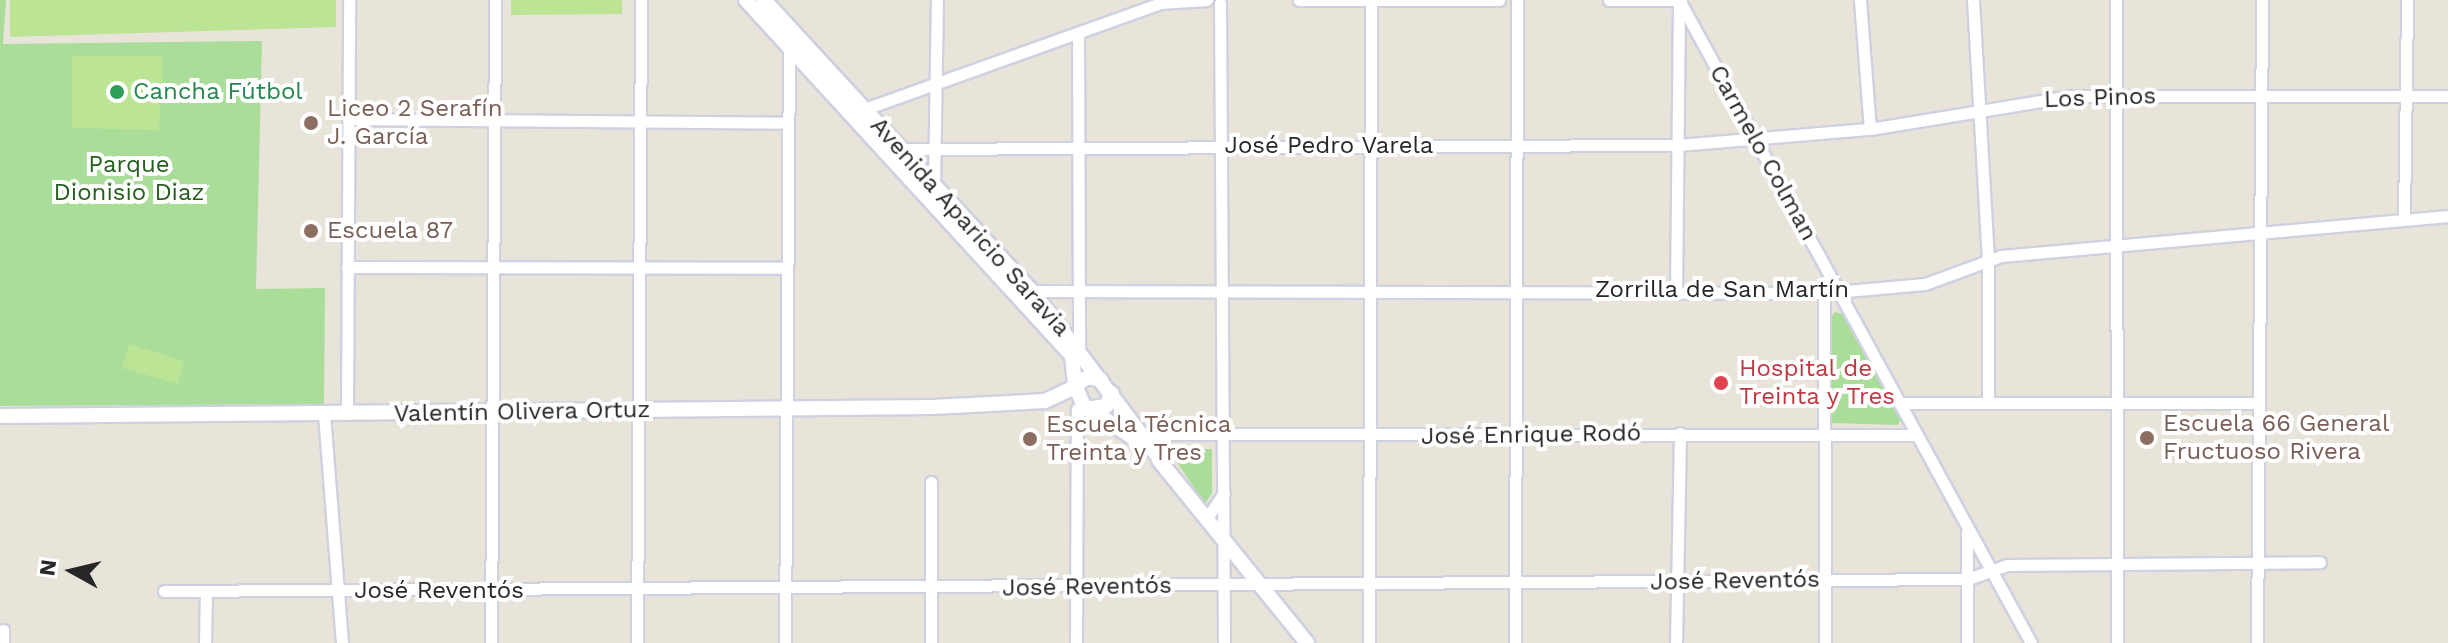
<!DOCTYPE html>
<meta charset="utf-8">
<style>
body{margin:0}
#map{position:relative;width:2448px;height:643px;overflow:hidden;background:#e9e4da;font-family:"Work Sans",sans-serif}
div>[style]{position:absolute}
.green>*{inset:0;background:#ad9}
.pitch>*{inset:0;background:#bce495}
.roads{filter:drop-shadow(2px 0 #cfd1e0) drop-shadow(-2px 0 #cfd1e0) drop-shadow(0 2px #cfd1e0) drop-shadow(0 -2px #cfd1e0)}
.minor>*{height:11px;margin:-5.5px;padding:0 5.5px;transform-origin:5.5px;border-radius:5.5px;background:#fff}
.tertiary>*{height:14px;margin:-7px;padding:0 7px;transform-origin:7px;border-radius:7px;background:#fff}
.dots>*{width:22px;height:22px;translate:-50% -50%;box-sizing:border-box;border:4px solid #fff;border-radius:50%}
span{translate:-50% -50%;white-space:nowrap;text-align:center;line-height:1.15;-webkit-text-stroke:8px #fff;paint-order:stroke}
.leisure-label{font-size:24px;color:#27864d}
.left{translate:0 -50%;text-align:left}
.street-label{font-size:24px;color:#272727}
.education-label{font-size:24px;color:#785e54}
.park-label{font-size:24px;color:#255f1d}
.health-label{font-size:24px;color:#be3a42}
.north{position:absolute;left:32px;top:531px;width:80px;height:80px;-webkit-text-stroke:6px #fff;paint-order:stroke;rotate:278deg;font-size:22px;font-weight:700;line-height:32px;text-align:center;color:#272727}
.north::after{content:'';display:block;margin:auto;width:28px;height:36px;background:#272727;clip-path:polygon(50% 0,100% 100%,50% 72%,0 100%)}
</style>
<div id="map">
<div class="green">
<i style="clip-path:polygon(0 0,6px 0,3px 44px,262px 41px,256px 289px,325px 288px,324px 404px,0 406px)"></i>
<i style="clip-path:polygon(1835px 312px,1843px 314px,1901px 419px,1898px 425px,1831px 423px,1830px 319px)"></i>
<i style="clip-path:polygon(1168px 449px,1212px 449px,1212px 493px,1205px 504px)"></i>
</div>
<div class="pitch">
<i style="clip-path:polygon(10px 0,336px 0,336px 27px,10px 37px)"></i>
<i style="clip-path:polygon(511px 0,622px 0,622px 14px,511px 15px)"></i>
<i style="clip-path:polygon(72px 56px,163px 56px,159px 130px,72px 128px)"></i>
<i style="clip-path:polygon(129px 344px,184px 361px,178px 384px,122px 368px)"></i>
</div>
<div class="roads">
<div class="minor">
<i style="left:1299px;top:0;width:200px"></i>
<i style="left:1609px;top:0;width:72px"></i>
<i style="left:1679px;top:0;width:733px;rotate:61.3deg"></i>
<i style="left:1860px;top:0;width:129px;rotate:85.6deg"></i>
<i style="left:1973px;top:0;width:259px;rotate:86.7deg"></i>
<i style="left:1988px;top:259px;width:143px;rotate:90deg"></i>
<i style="left:2116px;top:0;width:643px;rotate:89.91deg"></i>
<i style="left:1220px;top:3px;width:640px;rotate:89.64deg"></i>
<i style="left:1078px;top:33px;width:316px;rotate:89.8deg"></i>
<i style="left:859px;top:111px;width:320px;rotate:-19.7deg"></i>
<i style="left:1160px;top:3px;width:47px;rotate:-3.7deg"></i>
<i style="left:348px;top:119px;width:438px;rotate:0.5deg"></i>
<i style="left:903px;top:149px;width:775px;rotate:-0.3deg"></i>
<i style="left:1678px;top:145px;width:193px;rotate:-4.8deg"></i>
<i style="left:1870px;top:129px;width:204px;rotate:-9.3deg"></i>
<i style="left:2071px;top:96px;width:377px"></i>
<i style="left:934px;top:187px;width:187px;rotate:-89.1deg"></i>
<i style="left:2404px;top:219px;width:219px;rotate:-89.2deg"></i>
<i style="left:347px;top:267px;width:438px;rotate:0.1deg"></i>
<i style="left:1032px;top:291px;width:792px;rotate:0.14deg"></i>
<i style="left:1824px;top:293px;width:101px;rotate:-5.1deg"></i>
<i style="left:1925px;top:284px;width:81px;rotate:-20.2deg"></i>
<i style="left:2001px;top:256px;width:449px;rotate:-5.1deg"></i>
<i style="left:1676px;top:291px;width:286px;rotate:-89.4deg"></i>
<i style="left:1824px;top:293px;width:350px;rotate:89.8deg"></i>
<i style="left:1899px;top:403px;width:358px"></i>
<i style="left:324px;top:414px;width:230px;rotate:85.5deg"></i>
<i style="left:347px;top:414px;width:414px;rotate:-89.7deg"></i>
<i style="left:1145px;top:434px;width:771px;rotate:0.07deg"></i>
<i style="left:1207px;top:518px;width:30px;rotate:-56deg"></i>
<i style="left:1967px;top:532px;width:111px;rotate:90deg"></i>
<i style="left:164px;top:591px;width:1804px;rotate:-0.38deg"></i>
<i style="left:1968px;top:579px;width:41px;rotate:-19.7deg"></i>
<i style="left:2007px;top:565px;width:313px;rotate:-0.5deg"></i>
<i style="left:3px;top:643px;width:13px;rotate:-90deg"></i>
<i style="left:205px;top:643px;width:52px;rotate:-88.9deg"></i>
<i style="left:491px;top:643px;width:643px;rotate:-89.64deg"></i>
<i style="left:637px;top:643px;width:643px;rotate:-89.64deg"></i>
<i style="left:785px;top:643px;width:602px;rotate:-89.62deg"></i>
<i style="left:931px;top:643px;width:161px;rotate:-90deg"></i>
<i style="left:1076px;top:643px;width:234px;rotate:-89.8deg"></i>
<i style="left:1369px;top:643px;width:643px;rotate:-89.82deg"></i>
<i style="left:1515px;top:643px;width:643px;rotate:-89.82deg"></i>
<i style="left:1676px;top:643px;width:210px;rotate:-88.9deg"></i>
<i style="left:2257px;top:643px;width:643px;rotate:-89.55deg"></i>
</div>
<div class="tertiary">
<i style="left:746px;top:0;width:483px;rotate:47.5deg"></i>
<i style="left:1072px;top:356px;width:29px;rotate:84deg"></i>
<i style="left:764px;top:0;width:396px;rotate:47.4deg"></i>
<i style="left:1032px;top:291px;width:218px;rotate:52.7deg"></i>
<i style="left:1101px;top:380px;width:13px;rotate:-167deg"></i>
<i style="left:1088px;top:377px;width:15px;rotate:148deg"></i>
<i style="left:1075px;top:385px;width:26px;rotate:67deg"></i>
<i style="left:1085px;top:409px;width:21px;rotate:-8deg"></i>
<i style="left:1106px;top:406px;width:14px;rotate:-65deg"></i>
<i style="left:1093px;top:411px;width:61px;rotate:33.7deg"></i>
<i style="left:0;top:416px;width:932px;rotate:-0.55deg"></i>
<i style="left:932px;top:407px;width:113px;rotate:-3deg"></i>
<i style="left:1045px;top:401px;width:33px;rotate:-25deg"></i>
<i style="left:1159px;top:460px;width:235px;rotate:51deg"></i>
</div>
</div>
<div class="dots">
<i style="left:117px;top:92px;background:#2e9e5b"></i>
<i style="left:311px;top:123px;background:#8d6e63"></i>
<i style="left:311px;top:231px;background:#8d6e63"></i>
<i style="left:1721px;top:383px;background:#e0444e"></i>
<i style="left:2147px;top:438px;background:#8d6e63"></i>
<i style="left:1030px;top:439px;background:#8d6e63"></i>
</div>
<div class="leisure-label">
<span class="left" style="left:133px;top:92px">Cancha Fútbol</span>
</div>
<div class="street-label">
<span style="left:2100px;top:98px;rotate:-2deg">Los Pinos</span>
<span style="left:1329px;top:146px">José Pedro Varela</span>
<span style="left:1763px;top:153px;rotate:61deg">Carmelo Colman</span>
<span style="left:970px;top:227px;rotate:48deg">Avenida Aparicio Saravia</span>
<span style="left:1722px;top:290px">Zorrilla de San Martín</span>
<span style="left:522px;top:412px;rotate:-1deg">Valentín Olivera Ortuz</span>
<span style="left:1531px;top:435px;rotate:-1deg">José Enrique Rodó</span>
<span style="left:1735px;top:581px;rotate:-1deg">José Reventós</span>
<span style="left:1087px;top:587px;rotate:-1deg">José Reventós</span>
<span style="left:439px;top:591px">José Reventós</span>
</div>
<div class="education-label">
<span class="left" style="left:327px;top:123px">Liceo 2 Serafín<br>J. García</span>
<span class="left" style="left:327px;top:231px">Escuela 87</span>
<span class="left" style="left:2163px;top:438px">Escuela 66 General<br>Fructuoso Rivera</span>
<span class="left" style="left:1046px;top:439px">Escuela Técnica<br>Treinta y Tres</span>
</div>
<div class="park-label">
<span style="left:129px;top:179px">Parque<br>Dionisio Diaz</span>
</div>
<div class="health-label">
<span class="left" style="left:1739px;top:383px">Hospital de<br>Treinta y Tres</span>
</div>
<div class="north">N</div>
</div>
